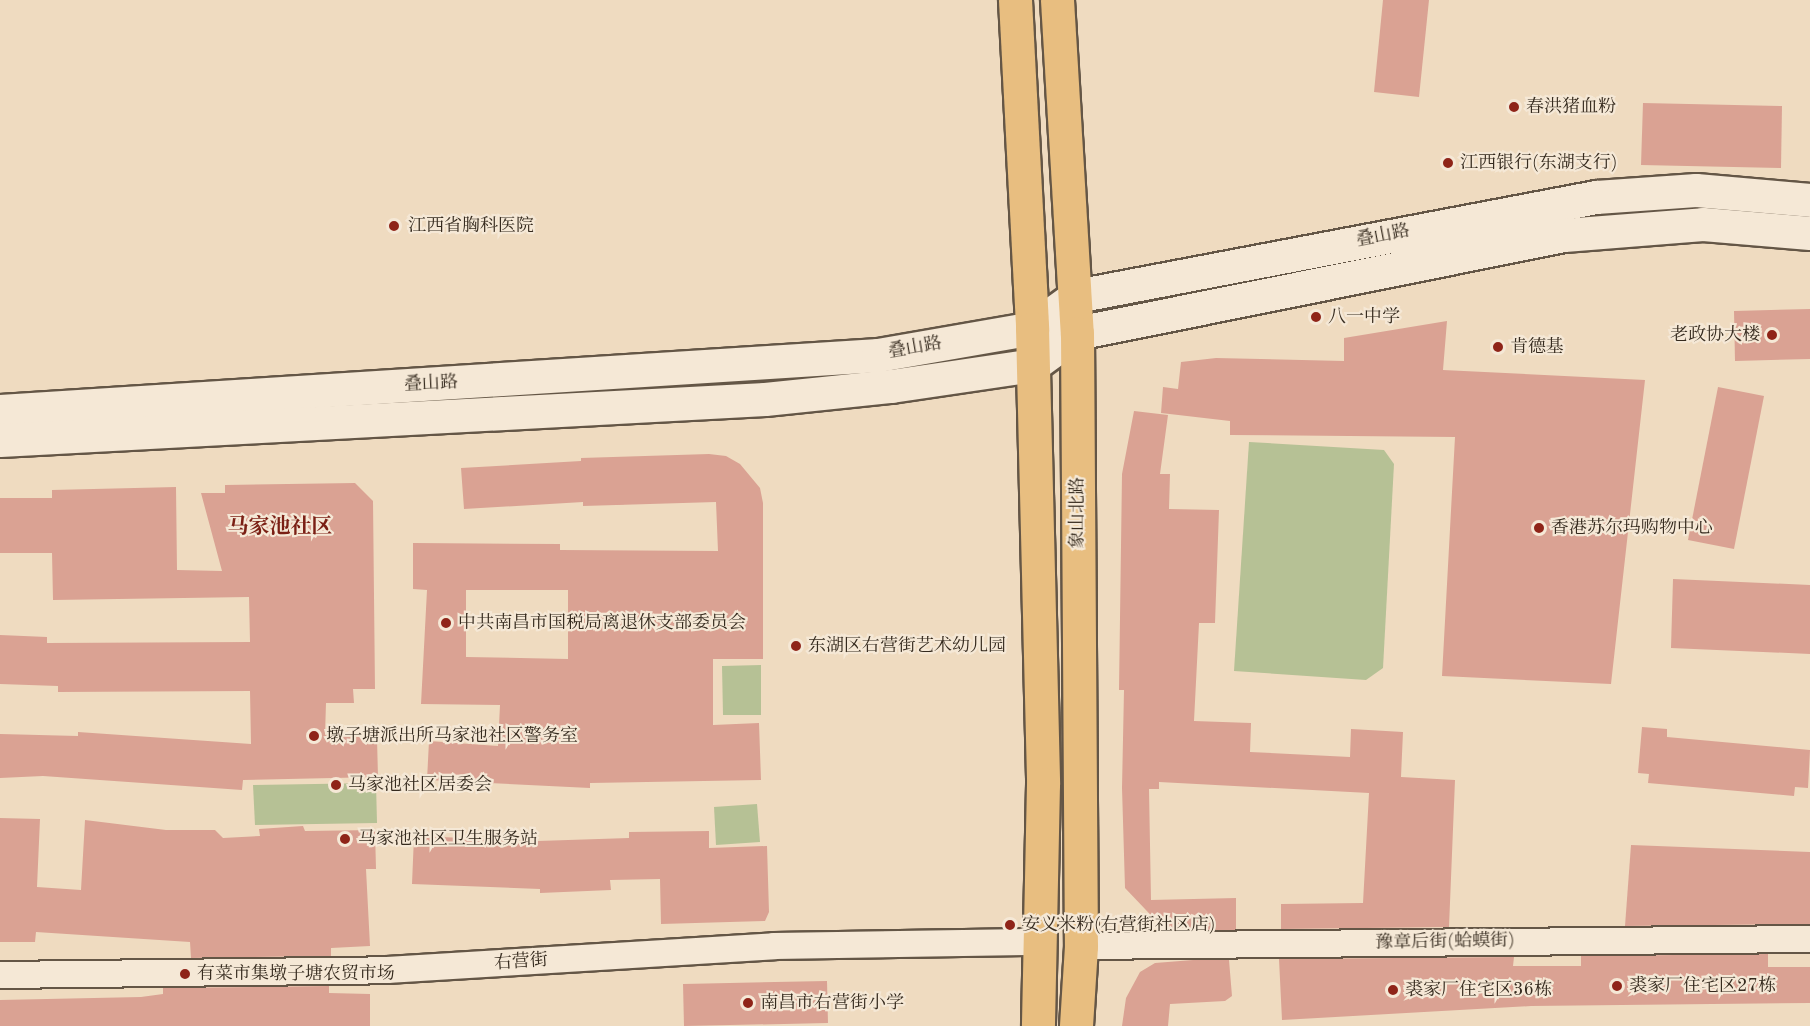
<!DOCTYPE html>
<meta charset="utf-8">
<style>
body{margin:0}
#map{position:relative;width:1810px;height:1026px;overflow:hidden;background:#efdbc0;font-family:"Old Standard TT","Noto Serif SC",serif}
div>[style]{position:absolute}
.green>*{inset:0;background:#b6c195}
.building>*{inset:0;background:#daa293}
.roads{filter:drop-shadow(2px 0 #645646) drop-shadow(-2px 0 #645646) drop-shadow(0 2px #645646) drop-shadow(0 -2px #645646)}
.minor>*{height:26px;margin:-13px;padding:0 13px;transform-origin:13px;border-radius:13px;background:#f5e8d6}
.secondary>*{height:33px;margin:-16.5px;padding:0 16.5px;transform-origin:16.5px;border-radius:16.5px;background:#f5e8d6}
.primary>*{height:33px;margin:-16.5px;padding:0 16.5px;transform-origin:16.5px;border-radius:16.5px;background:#e8be80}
.dots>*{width:16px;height:16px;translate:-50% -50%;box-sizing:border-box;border:3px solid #f5e8d6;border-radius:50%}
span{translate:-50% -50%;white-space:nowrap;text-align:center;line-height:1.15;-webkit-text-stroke:4.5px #f5e8d6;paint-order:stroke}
.poi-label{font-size:18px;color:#352a1e}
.left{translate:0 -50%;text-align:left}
.right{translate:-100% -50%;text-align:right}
.street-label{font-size:18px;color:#352a1e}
.quarter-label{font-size:21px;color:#7a1f14;font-weight:700}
</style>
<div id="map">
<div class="green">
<i style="clip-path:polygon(1249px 442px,1384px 450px,1394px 464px,1383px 668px,1366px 680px,1234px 671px)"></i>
<i style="clip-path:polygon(761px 665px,761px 715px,723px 715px,722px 666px)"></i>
<i style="clip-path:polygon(376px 783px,377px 823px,255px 825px,253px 785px)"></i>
<i style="clip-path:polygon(757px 804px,760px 842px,716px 845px,714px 807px)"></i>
</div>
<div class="building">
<i style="clip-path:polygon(1383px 0,1429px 0,1419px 97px,1374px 92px)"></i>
<i style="clip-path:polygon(1643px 103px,1782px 106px,1781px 168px,1641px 165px)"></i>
<i style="clip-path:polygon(1810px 309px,1810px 359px,1735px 361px,1734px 311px)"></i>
<i style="clip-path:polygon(1447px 321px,1443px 370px,1645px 380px,1611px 684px,1442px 676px,1455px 437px,1230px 435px,1230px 421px,1161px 413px,1163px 387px,1178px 389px,1181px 362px,1216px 358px,1344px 361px,1344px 338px)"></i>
<i style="clip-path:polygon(1718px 387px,1764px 396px,1734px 549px,1688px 540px)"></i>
<i style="clip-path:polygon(1134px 411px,1168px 415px,1160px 474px,1170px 474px,1169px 509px,1219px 510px,1215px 623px,1199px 623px,1194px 721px,1251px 723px,1250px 752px,1350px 757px,1351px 729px,1403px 732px,1401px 777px,1455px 780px,1449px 927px,1281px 929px,1281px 904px,1363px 903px,1369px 793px,1159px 782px,1159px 789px,1149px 789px,1151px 900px,1236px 898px,1236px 930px,1165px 930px,1125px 888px,1122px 788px,1124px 690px,1119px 690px,1122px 474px)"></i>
<i style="clip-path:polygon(evenodd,709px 454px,726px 456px,740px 464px,760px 488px,763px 503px,763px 659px,713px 659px,713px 725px,759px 723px,761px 780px,590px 783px,590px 788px,427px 780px,429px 741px,498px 746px,500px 705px,421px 704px,427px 590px,413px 589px,413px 543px,560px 544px,560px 550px,718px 551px,716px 502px,583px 506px,583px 502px,464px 509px,461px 468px,581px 461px,581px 458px,709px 454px,466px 590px,568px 590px,568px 659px,466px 657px,466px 590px)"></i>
<i style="clip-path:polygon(355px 483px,373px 501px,375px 689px,353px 689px,354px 703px,326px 703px,325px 735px,377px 738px,378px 777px,243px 780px,242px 790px,43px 776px,0 778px,0 734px,78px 736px,78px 732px,251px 744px,250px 691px,58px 692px,58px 686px,0 684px,0 635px,47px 637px,47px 643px,250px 642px,249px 597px,53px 600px,52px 553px,0 553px,0 498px,52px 498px,52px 490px,176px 487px,177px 570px,222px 571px,201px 493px,225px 493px,225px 485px)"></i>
<i style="clip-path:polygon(1673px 579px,1810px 585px,1810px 654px,1671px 648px)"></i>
<i style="clip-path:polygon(1642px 727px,1667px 729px,1667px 737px,1810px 750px,1808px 788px,1795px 787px,1794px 796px,1648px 783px,1649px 774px,1638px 773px)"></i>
<i style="clip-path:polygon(0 818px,40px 819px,37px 887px,81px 890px,85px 820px,166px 830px,215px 830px,223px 838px,260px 836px,259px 829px,303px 826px,305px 831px,375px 830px,376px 869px,366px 869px,370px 946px,331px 948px,331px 956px,191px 958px,190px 942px,36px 932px,35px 942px,0 942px)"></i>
<i style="clip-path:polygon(709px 831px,709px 848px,767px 846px,769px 912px,765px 921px,661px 924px,660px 879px,610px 880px,611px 890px,540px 893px,540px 889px,412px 884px,414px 836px,538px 841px,629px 838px,629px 832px)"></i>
<i style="clip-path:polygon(1631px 845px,1810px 852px,1810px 924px,1625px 926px)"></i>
<i style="clip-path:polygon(1768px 954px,1768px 967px,1810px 967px,1810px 1003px,1531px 1006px,1282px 1020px,1279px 959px,1514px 957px,1513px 966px,1581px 966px,1581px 956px)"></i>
<i style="clip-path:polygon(1193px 960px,1229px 960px,1232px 996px,1225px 1001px,1170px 1004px,1168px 1026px,1122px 1026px,1126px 998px,1140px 972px,1155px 963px)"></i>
<i style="clip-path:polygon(827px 981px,828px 1023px,684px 1026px,683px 984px)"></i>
<i style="clip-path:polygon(329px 986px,329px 993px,370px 994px,370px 1026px,0 1026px,0 1000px,141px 997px,163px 994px,163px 988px)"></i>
</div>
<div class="roads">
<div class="minor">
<i style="left:1081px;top:946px;width:729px;rotate:-0.55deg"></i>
<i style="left:0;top:975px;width:387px;rotate:-0.7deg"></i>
<i style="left:387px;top:970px;width:388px;rotate:-3.5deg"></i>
<i style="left:774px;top:946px;width:269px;rotate:-0.9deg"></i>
</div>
<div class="secondary">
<i style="left:0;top:411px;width:880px;rotate:-3.65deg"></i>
<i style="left:878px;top:355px;width:156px;rotate:-9.9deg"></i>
<i style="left:1032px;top:328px;width:54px;rotate:-36deg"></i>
<i style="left:1076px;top:296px;width:529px;rotate:-10.78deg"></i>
<i style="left:1596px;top:197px;width:100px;rotate:-4deg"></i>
<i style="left:1696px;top:190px;width:114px;rotate:5deg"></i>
<i style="left:0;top:440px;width:766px;rotate:-3.07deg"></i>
<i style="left:765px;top:399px;width:127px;rotate:-5.9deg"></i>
<i style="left:891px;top:386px;width:144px;rotate:-8.4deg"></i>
<i style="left:1033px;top:365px;width:54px;rotate:-36deg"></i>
<i style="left:1077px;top:333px;width:497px;rotate:-11.4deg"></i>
<i style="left:1564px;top:235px;width:139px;rotate:-4.5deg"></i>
<i style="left:1703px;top:224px;width:107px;rotate:4.8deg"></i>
</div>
<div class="primary">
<i style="left:1015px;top:0;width:328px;rotate:87deg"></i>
<i style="left:1032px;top:328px;width:456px;rotate:88.6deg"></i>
<i style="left:1043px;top:784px;width:242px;rotate:91.2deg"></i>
<i style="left:1057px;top:0;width:334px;rotate:86.6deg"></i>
<i style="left:1077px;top:333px;width:613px;rotate:89.63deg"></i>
<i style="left:1081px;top:946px;width:80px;rotate:93.6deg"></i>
</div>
</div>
<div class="dots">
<i style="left:1514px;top:107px;background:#8f2418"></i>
<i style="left:1448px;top:163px;background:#8f2418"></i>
<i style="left:394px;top:226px;background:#8f2418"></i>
<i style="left:1316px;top:317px;background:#8f2418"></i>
<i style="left:1772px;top:335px;background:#8f2418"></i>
<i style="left:1498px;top:347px;background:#8f2418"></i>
<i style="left:1539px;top:528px;background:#8f2418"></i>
<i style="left:446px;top:623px;background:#8f2418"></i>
<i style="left:796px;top:646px;background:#8f2418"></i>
<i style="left:314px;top:736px;background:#8f2418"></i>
<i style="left:336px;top:785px;background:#8f2418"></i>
<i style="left:345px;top:839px;background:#8f2418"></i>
<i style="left:1010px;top:925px;background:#8f2418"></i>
<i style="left:185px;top:974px;background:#8f2418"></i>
<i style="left:1617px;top:986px;background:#8f2418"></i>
<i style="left:1393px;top:990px;background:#8f2418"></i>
<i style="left:748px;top:1003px;background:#8f2418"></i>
</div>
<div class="poi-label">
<span class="left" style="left:1526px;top:107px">春洪猪血粉</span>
<span class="left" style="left:1460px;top:163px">江西银行(东湖支行)</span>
<span class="left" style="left:408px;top:226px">江西省胸科医院</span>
<span class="left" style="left:1328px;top:317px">八一中学</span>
<span class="right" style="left:1760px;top:335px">老政协大楼</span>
<span class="left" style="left:1510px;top:347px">肯德基</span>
<span class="left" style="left:1551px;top:528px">香港苏尔玛购物中心</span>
<span class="left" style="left:458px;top:623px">中共南昌市国税局离退休支部委员会</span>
<span class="left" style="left:808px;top:646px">东湖区右营街艺术幼儿园</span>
<span class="left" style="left:326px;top:736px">墩子塘派出所马家池社区警务室</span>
<span class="left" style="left:348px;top:785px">马家池社区居委会</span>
<span class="left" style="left:358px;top:839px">马家池社区卫生服务站</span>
<span class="left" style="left:1022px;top:925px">安义米粉(右营街社区店)</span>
<span class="left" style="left:197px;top:974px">有菜市集墩子塘农贸市场</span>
<span class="left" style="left:1629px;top:986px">裘家厂住宅区27栋</span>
<span class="left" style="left:1405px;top:990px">裘家厂住宅区36栋</span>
<span class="left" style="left:760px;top:1003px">南昌市右营街小学</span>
</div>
<div class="street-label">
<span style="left:1383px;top:236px;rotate:-11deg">叠山路</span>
<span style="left:915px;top:348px;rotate:-10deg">叠山路</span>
<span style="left:431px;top:384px;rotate:-3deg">叠山路</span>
<span style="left:1078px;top:513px;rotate:-90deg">象山北路</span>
<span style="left:1445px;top:942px;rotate:-1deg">豫章后街(蛤蟆街)</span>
<span style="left:521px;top:962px;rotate:-4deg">右营街</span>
</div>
<div class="quarter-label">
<span style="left:280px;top:528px">马家池社区</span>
</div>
</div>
